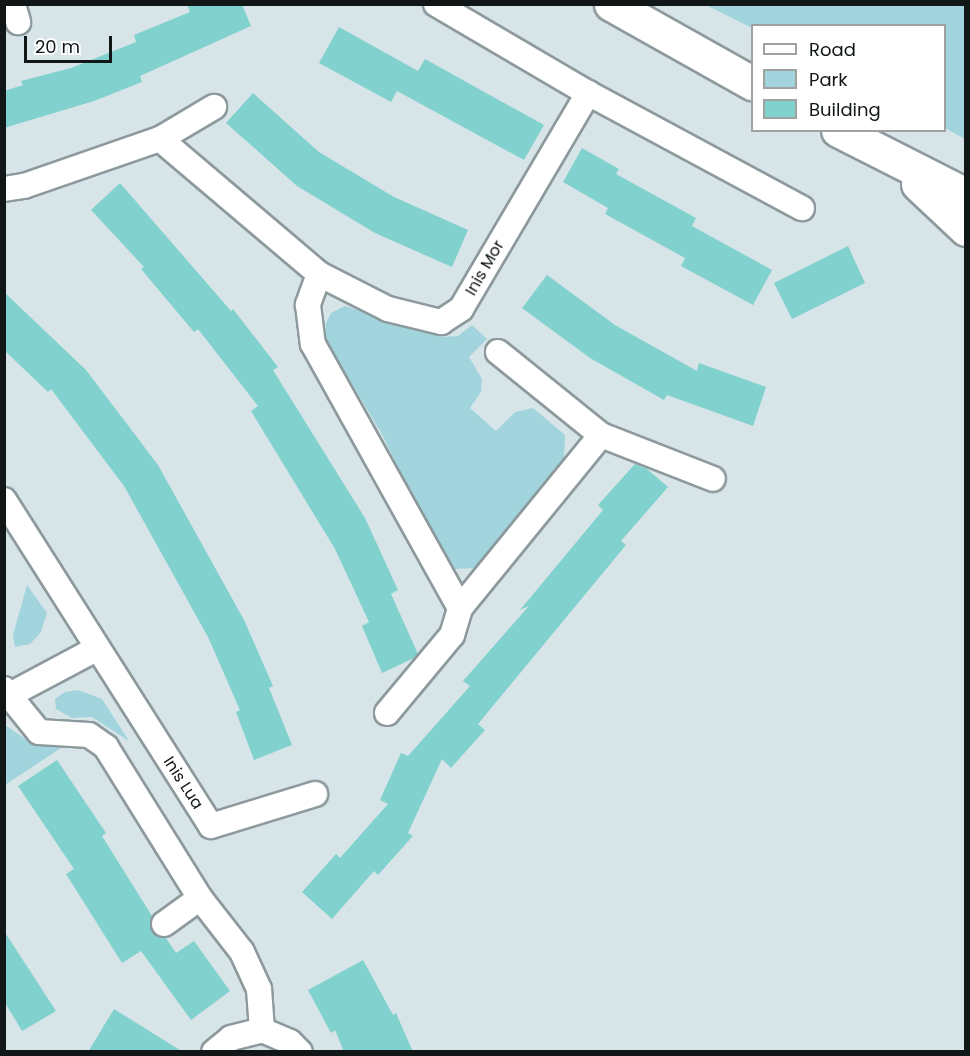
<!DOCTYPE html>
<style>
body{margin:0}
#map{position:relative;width:970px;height:1056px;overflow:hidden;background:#d7e5e8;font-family:Poppins,sans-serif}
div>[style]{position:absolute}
.green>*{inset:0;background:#a1d4dd}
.building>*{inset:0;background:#81d1ce}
.roads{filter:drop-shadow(2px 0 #8d9a9d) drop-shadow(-2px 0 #8d9a9d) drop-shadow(0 2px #8d9a9d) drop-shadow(0 -2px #8d9a9d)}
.street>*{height:24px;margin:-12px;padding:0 12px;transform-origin:12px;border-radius:12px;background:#fff}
.secondary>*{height:33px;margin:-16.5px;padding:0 16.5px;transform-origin:16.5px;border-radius:16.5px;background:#fff}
span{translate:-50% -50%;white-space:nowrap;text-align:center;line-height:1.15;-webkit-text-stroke:6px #fff;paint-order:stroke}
.street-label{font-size:16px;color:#111617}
.frame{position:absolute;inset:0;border:6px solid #111617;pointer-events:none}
.legend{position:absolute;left:751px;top:24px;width:195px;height:108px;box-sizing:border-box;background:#fff;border:2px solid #a0a2a2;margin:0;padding:8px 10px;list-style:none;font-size:18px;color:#111617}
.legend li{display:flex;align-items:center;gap:12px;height:30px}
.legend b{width:30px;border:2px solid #a0a2a2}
.scale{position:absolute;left:24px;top:36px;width:88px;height:27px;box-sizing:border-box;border:3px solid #111617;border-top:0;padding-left:8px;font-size:18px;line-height:21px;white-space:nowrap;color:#111617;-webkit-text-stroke:4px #fff;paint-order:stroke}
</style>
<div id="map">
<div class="green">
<i style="clip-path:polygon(706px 5px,965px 5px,965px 139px,945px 128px,944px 26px,752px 28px)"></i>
<i style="clip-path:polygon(345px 306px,442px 337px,458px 336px,472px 325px,487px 339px,469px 357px,482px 379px,481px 392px,470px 408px,496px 431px,515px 412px,533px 408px,565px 435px,564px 457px,553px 477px,476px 568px,455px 569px,437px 549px,383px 436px,330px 347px,325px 335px,326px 323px,331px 313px)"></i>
<i style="clip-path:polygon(27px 585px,47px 613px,41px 632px,30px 644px,15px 647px,13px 635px)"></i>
<i style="clip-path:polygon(78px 690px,102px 699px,129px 741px,92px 717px,72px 718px,56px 709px,55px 699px,65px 692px)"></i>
<i style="clip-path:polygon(5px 725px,27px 740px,67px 744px,5px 785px)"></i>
</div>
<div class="building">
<i style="clip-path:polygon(187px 4px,242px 4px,251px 26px,140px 76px,142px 82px,94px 101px,4px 128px,4px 91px,23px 85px,21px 81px,71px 68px,136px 42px,134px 35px,190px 12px)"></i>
<i style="clip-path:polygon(339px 27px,418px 71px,425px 59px,544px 125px,524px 160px,397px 91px,391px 102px,319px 63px)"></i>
<i style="clip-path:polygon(253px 93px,319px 152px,394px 197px,468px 230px,452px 267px,375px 233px,297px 186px,226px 123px)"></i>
<i style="clip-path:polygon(582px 148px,619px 169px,616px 174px,696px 218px,692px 226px,772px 270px,753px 305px,681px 266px,685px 258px,605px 214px,608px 208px,563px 182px)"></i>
<i style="clip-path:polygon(120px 183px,231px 311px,233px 309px,278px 367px,273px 370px,365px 518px,398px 590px,391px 594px,418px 654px,414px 658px,382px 673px,362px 626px,369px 622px,335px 549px,251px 411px,258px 406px,198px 329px,194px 332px,141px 269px,144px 267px,91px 210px)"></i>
<i style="clip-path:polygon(848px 246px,865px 283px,792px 319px,774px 283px)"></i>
<i style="clip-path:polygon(547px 275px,615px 325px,697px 371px,699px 363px,766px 387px,753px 426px,667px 395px,664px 400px,590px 358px,522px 308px)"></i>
<i style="clip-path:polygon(4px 292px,86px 370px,158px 465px,244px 620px,273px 686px,269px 688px,292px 745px,254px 760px,236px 712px,240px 710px,208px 637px,124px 486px,51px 389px,48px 392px,4px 350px)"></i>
<i style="clip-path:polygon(635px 464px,647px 469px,668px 487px,621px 541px,626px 545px,478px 724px,485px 730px,451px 768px,442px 759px,408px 833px,413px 836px,378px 875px,374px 871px,332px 919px,302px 892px,336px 854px,340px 858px,388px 804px,380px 800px,401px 753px,408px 756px,470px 686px,463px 681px,529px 606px,520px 610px,603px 510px,598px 505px)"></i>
<i style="clip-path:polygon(57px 760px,106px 833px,102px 836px,152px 916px,153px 933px,166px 938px,176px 953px,194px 941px,230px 991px,191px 1020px,141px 951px,122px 963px,66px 874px,74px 869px,18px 786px)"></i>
<i style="clip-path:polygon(4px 931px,56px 1011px,22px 1031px,4px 1001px)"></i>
<i style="clip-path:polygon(363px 960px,393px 1015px,396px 1013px,413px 1052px,344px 1052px,335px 1030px,331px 1033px,308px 990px)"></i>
<i style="clip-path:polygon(114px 1009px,183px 1052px,88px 1052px)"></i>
</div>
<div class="roads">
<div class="street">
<i style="left:13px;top:4px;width:19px;rotate:74deg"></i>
<i style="left:436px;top:4px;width:176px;rotate:30.4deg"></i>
<i style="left:588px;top:93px;width:243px;rotate:28.3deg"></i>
<i style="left:160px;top:139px;width:209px;rotate:40.3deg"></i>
<i style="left:319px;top:274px;width:77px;rotate:26.9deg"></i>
<i style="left:388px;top:309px;width:55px;rotate:13.8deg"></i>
<i style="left:441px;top:322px;width:24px;rotate:-33deg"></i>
<i style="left:461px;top:309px;width:251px;rotate:-59.5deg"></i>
<i style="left:4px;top:189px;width:20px;rotate:-9deg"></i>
<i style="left:24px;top:186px;width:144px;rotate:-19.1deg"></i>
<i style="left:160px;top:139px;width:63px;rotate:-30.7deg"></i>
<i style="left:319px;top:274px;width:33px;rotate:110deg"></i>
<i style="left:308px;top:305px;width:39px;rotate:83deg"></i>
<i style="left:313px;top:344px;width:302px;rotate:60.9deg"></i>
<i style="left:498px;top:352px;width:132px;rotate:38.9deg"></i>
<i style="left:601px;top:435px;width:120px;rotate:21.4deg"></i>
<i style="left:4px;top:500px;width:386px;rotate:57.6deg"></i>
<i style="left:211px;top:826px;width:109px;rotate:-17.1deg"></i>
<i style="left:4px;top:689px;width:55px;rotate:50.9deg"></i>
<i style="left:39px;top:732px;width:50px;rotate:3.4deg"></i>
<i style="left:89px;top:735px;width:21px;rotate:35deg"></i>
<i style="left:106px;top:747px;width:178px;rotate:58.1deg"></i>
<i style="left:200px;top:898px;width:68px;rotate:52.1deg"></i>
<i style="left:242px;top:952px;width:41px;rotate:65.3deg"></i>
<i style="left:259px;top:989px;width:41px;rotate:85.8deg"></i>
<i style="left:4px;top:698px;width:104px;rotate:-28deg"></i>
<i style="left:387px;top:713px;width:102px;rotate:-50.2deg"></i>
<i style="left:452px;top:635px;width:28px;rotate:-73deg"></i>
<i style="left:460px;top:608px;width:223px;rotate:-50.8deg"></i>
<i style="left:164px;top:924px;width:44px;rotate:-35.8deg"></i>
<i style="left:214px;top:1052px;width:22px;rotate:-39deg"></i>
<i style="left:231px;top:1038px;width:32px;rotate:-14deg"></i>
<i style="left:262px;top:1030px;width:30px;rotate:23deg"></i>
<i style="left:290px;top:1042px;width:14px;rotate:45deg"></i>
</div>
<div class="secondary">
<i style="left:611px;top:4px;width:162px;rotate:29.3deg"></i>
<i style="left:838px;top:130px;width:144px;rotate:26.9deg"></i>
<i style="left:918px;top:184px;width:66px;rotate:43.2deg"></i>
</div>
</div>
<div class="street-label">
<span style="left:485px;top:268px;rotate:-60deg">Inis Mor</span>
<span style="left:183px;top:783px;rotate:57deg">Inis Lua</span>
</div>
<div class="frame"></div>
<ul class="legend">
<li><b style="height:8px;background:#fff"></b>Road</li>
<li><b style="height:16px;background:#a1d4dd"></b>Park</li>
<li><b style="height:16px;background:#81d1ce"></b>Building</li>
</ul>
<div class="scale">20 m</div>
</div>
